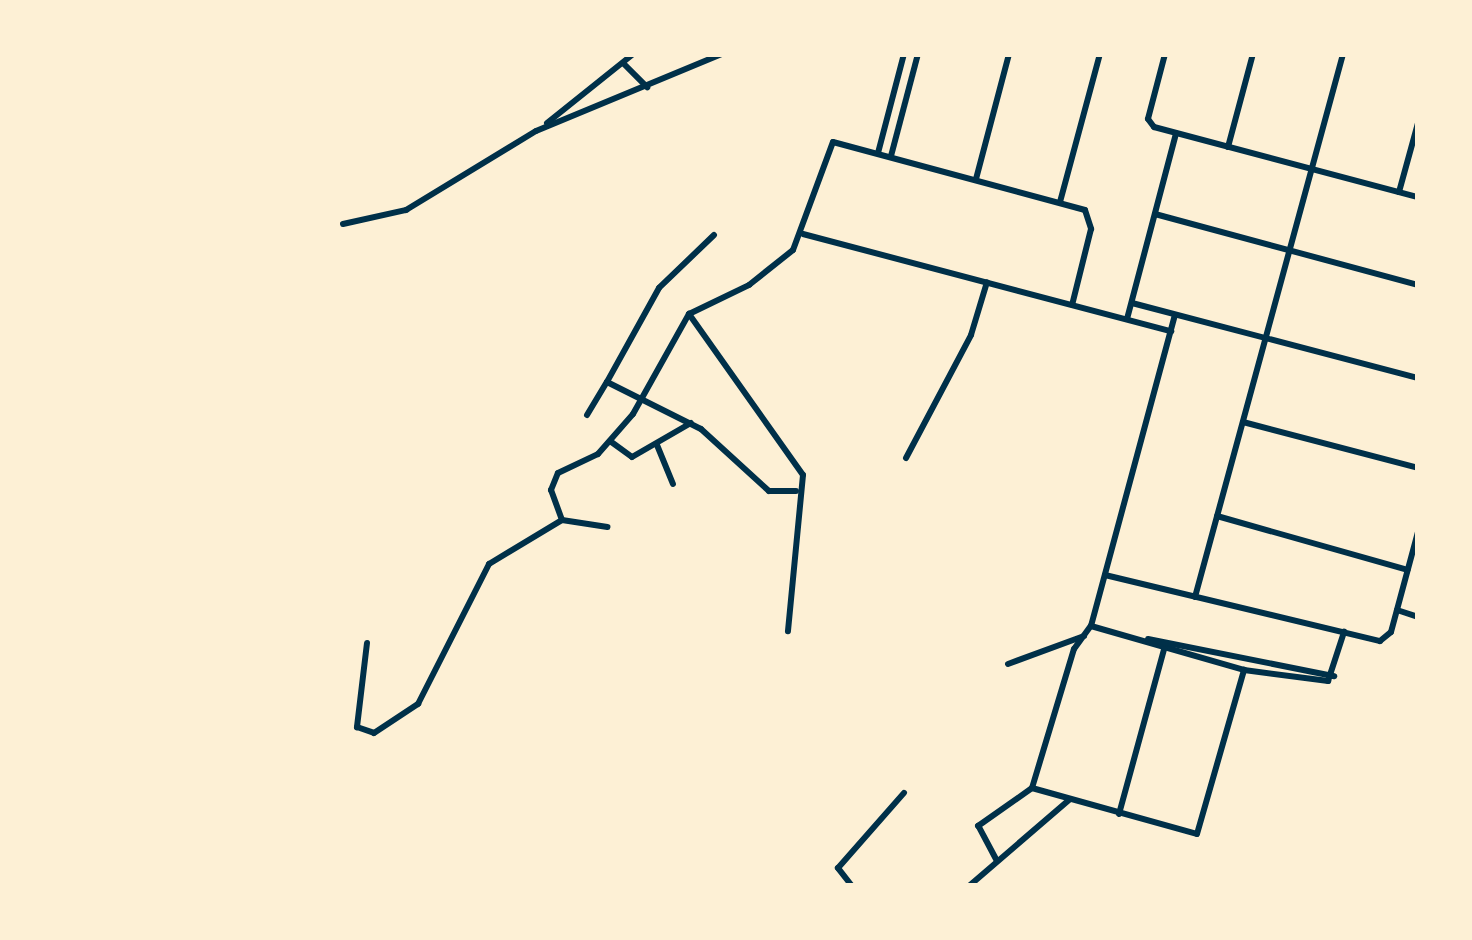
<!DOCTYPE html>
<style>
body{margin:0}
#map{position:relative;width:1472px;height:940px;overflow:hidden;background:#fdf0d5;font-family:"Varela Round",sans-serif}
div>[style]{position:absolute}
.minor>*{height:6px;margin:-3px;padding:0 3px;transform-origin:3px;border-radius:3px;background:#003049}
span{translate:-50% -50%;white-space:nowrap;text-align:center;line-height:1.15;-webkit-text-stroke:10px #fdf0d5;paint-order:stroke}
.frame{position:absolute;inset:0;border:57px solid #fdf0d5;pointer-events:none}
</style>
<div id="map">
<div class="minor">
<i style="left:1165px;top:54px;width:67px;rotate:104.7deg"></i>
<i style="left:1148px;top:119px;width:10px;rotate:53deg"></i>
<i style="left:1154px;top:127px;width:273px;rotate:14.9deg"></i>
<i style="left:624px;top:64px;width:33px;rotate:45deg"></i>
<i style="left:547px;top:123px;width:110px;rotate:-38.7deg"></i>
<i style="left:1228px;top:147px;width:96px;rotate:-75deg"></i>
<i style="left:878px;top:153px;width:102px;rotate:-75.3deg"></i>
<i style="left:891px;top:156px;width:106px;rotate:-75.2deg"></i>
<i style="left:976px;top:179px;width:129px;rotate:-75.2deg"></i>
<i style="left:1399px;top:192px;width:72px;rotate:-74.6deg"></i>
<i style="left:1060px;top:202px;width:153px;rotate:-74.9deg"></i>
<i style="left:1155px;top:214px;width:272px;rotate:15.1deg"></i>
<i style="left:343px;top:224px;width:65px;rotate:-12.5deg"></i>
<i style="left:406px;top:210px;width:152px;rotate:-31.3deg"></i>
<i style="left:536px;top:131px;width:201px;rotate:-22.5deg"></i>
<i style="left:803px;top:234px;width:381px;rotate:14.8deg"></i>
<i style="left:714px;top:235px;width:76px;rotate:136.1deg"></i>
<i style="left:659px;top:288px;width:107px;rotate:119deg"></i>
<i style="left:607px;top:382px;width:105px;rotate:26.6deg"></i>
<i style="left:701px;top:429px;width:92px;rotate:42.4deg"></i>
<i style="left:769px;top:491px;width:27px"></i>
<i style="left:1132px;top:303px;width:296px;rotate:14.7deg"></i>
<i style="left:689px;top:314px;width:197px;rotate:54.7deg"></i>
<i style="left:803px;top:475px;width:157px;rotate:95.5deg"></i>
<i style="left:1127px;top:319px;width:192px;rotate:-75.2deg"></i>
<i style="left:587px;top:415px;width:39px;rotate:-59deg"></i>
<i style="left:1243px;top:422px;width:181px;rotate:14.7deg"></i>
<i style="left:610px;top:441px;width:27px;rotate:36deg"></i>
<i style="left:632px;top:457px;width:68px;rotate:-30deg"></i>
<i style="left:657px;top:445px;width:42px;rotate:67.7deg"></i>
<i style="left:906px;top:458px;width:139px;rotate:-62.1deg"></i>
<i style="left:971px;top:335px;width:55px;rotate:-73.2deg"></i>
<i style="left:1217px;top:516px;width:198px;rotate:15.8deg"></i>
<i style="left:562px;top:520px;width:32px;rotate:-110deg"></i>
<i style="left:551px;top:490px;width:18px;rotate:-68deg"></i>
<i style="left:558px;top:473px;width:44px;rotate:-25.4deg"></i>
<i style="left:598px;top:454px;width:53px;rotate:-48.8deg"></i>
<i style="left:633px;top:414px;width:115px;rotate:-60.8deg"></i>
<i style="left:689px;top:314px;width:67px;rotate:-25.8deg"></i>
<i style="left:749px;top:285px;width:56px;rotate:-38.5deg"></i>
<i style="left:793px;top:250px;width:115px;rotate:-69.7deg"></i>
<i style="left:833px;top:142px;width:261px;rotate:15.1deg"></i>
<i style="left:1085px;top:210px;width:20px;rotate:72deg"></i>
<i style="left:1091px;top:229px;width:78px;rotate:104deg"></i>
<i style="left:1105px;top:575px;width:283px;rotate:13.5deg"></i>
<i style="left:1380px;top:641px;width:14px;rotate:-39deg"></i>
<i style="left:1391px;top:632px;width:104px;rotate:-74.9deg"></i>
<i style="left:1195px;top:597px;width:563px;rotate:-74.75deg"></i>
<i style="left:1397px;top:610px;width:22px;rotate:18deg"></i>
<i style="left:1091px;top:626px;width:159px;rotate:16deg"></i>
<i style="left:1244px;top:670px;width:85px;rotate:7.5deg"></i>
<i style="left:1328px;top:681px;width:52px;rotate:-71.9deg"></i>
<i style="left:1148px;top:639px;width:190px;rotate:11.3deg"></i>
<i style="left:367px;top:643px;width:85px;rotate:96.8deg"></i>
<i style="left:357px;top:727px;width:18px;rotate:19deg"></i>
<i style="left:374px;top:733px;width:53px;rotate:-33.4deg"></i>
<i style="left:418px;top:704px;width:157px;rotate:-63.1deg"></i>
<i style="left:489px;top:564px;width:85px;rotate:-31.1deg"></i>
<i style="left:562px;top:520px;width:46px;rotate:8.8deg"></i>
<i style="left:1008px;top:664px;width:81px;rotate:-20.2deg"></i>
<i style="left:1032px;top:788px;width:145px;rotate:-73.2deg"></i>
<i style="left:1074px;top:649px;width:29px;rotate:-54deg"></i>
<i style="left:1091px;top:626px;width:322px;rotate:-74.9deg"></i>
<i style="left:1032px;top:788px;width:171px;rotate:15.6deg"></i>
<i style="left:1197px;top:834px;width:171px;rotate:-74deg"></i>
<i style="left:1119px;top:814px;width:171px;rotate:-74.7deg"></i>
<i style="left:997px;top:861px;width:40px;rotate:-118deg"></i>
<i style="left:978px;top:826px;width:66px;rotate:-35.1deg"></i>
<i style="left:852px;top:886px;width:23px;rotate:-128deg"></i>
<i style="left:838px;top:868px;width:100px;rotate:-48.7deg"></i>
<i style="left:969px;top:886px;width:133px;rotate:-40.7deg"></i>
</div>
<div class="frame"></div>
</div>
